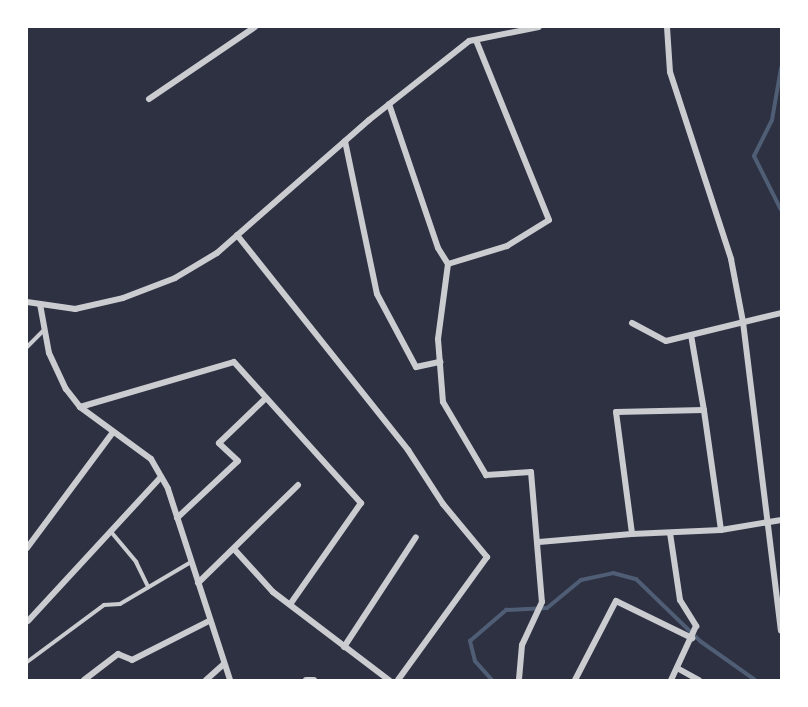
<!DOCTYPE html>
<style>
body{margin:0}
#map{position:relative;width:808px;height:707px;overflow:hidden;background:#2d3142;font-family:Figtree,sans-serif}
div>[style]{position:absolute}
.stream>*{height:4px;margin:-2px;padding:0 2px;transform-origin:2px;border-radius:2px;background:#4f5d75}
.service>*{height:4px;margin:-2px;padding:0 2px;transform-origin:2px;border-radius:2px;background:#caccd0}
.minor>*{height:6px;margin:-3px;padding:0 3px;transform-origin:3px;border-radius:3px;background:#caccd0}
span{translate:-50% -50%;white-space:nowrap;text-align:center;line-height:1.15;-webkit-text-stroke:6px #fff;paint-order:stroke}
.frame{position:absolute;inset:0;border:28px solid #fff;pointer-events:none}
</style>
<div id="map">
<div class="stream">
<i style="left:781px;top:68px;width:53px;rotate:99.8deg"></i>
<i style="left:772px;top:120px;width:40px;rotate:116.6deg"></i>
<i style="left:754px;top:156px;width:60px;rotate:63.4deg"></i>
<i style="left:492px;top:680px;width:25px;rotate:-132deg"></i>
<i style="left:475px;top:661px;width:21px;rotate:-104deg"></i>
<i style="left:470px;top:641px;width:48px;rotate:-40.7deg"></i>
<i style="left:506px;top:610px;width:41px;rotate:-2.8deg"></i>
<i style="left:547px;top:608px;width:44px;rotate:-39.5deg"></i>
<i style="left:581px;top:580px;width:33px;rotate:-12deg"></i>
<i style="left:613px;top:573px;width:24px;rotate:15deg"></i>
<i style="left:636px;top:579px;width:89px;rotate:44.1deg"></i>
<i style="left:700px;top:641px;width:67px;rotate:35.3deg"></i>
</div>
<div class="service">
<i style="left:27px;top:347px;width:24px;rotate:-45deg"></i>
<i style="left:112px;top:533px;width:38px;rotate:50deg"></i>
<i style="left:136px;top:562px;width:28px;rotate:64deg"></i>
<i style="left:27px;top:662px;width:96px;rotate:-36.5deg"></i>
<i style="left:104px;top:605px;width:16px;rotate:-4deg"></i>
<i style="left:120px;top:604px;width:82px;rotate:-30.6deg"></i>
</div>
<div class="minor">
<i style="left:667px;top:27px;width:45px;rotate:86.2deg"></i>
<i style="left:670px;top:72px;width:197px;rotate:71.9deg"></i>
<i style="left:731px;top:259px;width:64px;rotate:79.2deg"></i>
<i style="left:743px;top:322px;width:311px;rotate:83deg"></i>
<i style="left:149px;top:99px;width:128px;rotate:-34.2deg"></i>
<i style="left:389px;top:104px;width:152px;rotate:71.2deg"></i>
<i style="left:438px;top:248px;width:19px;rotate:58deg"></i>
<i style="left:448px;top:264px;width:62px;rotate:-17deg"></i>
<i style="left:507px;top:246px;width:49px;rotate:-31.8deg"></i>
<i style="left:549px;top:220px;width:194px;rotate:-112.1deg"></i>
<i style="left:345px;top:141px;width:156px;rotate:78.2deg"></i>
<i style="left:377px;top:294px;width:83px;rotate:61.9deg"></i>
<i style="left:416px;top:367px;width:25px;rotate:-12deg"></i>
<i style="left:237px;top:235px;width:275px;rotate:51.5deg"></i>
<i style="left:408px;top:450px;width:64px;rotate:57.1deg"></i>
<i style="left:443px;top:504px;width:69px;rotate:50.3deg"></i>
<i style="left:487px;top:557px;width:152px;rotate:125.9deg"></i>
<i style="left:448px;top:264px;width:76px;rotate:97.6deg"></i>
<i style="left:438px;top:339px;width:63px;rotate:85.5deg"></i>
<i style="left:443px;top:402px;width:85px;rotate:59.5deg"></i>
<i style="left:486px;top:475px;width:45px;rotate:-3.8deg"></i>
<i style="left:531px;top:472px;width:130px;rotate:85.2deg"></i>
<i style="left:542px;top:602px;width:47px;rotate:114.9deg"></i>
<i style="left:522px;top:645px;width:35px;rotate:95deg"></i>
<i style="left:27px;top:302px;width:49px;rotate:8.3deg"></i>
<i style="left:75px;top:309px;width:49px;rotate:-12.9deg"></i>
<i style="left:123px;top:298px;width:56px;rotate:-21deg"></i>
<i style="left:175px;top:278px;width:49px;rotate:-30.8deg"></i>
<i style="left:217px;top:253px;width:202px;rotate:-41.2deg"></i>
<i style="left:369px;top:120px;width:127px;rotate:-38.3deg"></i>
<i style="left:469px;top:41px;width:71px;rotate:-11.3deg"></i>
<i style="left:40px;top:304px;width:50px;rotate:79.6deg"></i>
<i style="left:49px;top:353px;width:40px;rotate:65deg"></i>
<i style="left:66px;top:389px;width:23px;rotate:52deg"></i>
<i style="left:80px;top:407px;width:88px;rotate:36.2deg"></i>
<i style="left:151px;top:459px;width:34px;rotate:60deg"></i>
<i style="left:168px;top:489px;width:201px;rotate:72deg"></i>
<i style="left:632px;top:323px;width:38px;rotate:28deg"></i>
<i style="left:666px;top:341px;width:118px;rotate:-13.7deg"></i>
<i style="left:691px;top:335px;width:76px;rotate:80.2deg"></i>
<i style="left:80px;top:407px;width:160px;rotate:-16.3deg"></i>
<i style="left:234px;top:362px;width:190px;rotate:48deg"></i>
<i style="left:361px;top:503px;width:122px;rotate:125deg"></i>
<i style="left:177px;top:518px;width:83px;rotate:-43.1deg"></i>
<i style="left:238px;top:461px;width:26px;rotate:-137deg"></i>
<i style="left:219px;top:443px;width:65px;rotate:-43.8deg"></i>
<i style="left:721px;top:530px;width:121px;rotate:-98.1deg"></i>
<i style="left:704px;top:410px;width:88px;rotate:178.7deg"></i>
<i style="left:616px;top:412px;width:123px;rotate:82.5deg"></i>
<i style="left:632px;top:534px;width:89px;rotate:-2.6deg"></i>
<i style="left:721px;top:530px;width:61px;rotate:-9.5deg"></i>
<i style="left:670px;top:533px;width:68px;rotate:81.5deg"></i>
<i style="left:680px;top:600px;width:31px;rotate:58deg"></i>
<i style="left:696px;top:626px;width:60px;rotate:114.8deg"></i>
<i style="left:539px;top:542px;width:93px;rotate:-4.9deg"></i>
<i style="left:27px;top:548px;width:144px;rotate:-53.4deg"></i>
<i style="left:234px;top:549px;width:58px;rotate:47.8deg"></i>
<i style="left:273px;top:592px;width:146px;rotate:37.2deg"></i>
<i style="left:198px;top:583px;width:140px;rotate:-44.4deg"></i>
<i style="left:28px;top:621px;width:196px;rotate:-47.3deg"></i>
<i style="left:344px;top:647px;width:131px;rotate:-56.8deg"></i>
<i style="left:677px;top:668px;width:25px;rotate:29deg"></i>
<i style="left:84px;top:680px;width:43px;rotate:-37.4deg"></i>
<i style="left:118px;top:654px;width:15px;rotate:23deg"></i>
<i style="left:132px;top:660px;width:86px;rotate:-26.9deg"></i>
<i style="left:206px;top:680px;width:24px;rotate:-42deg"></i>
<i style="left:306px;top:680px;width:8px"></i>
<i style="left:575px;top:680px;width:89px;rotate:-62.6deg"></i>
<i style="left:616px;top:601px;width:85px;rotate:26deg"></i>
</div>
<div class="frame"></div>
</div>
